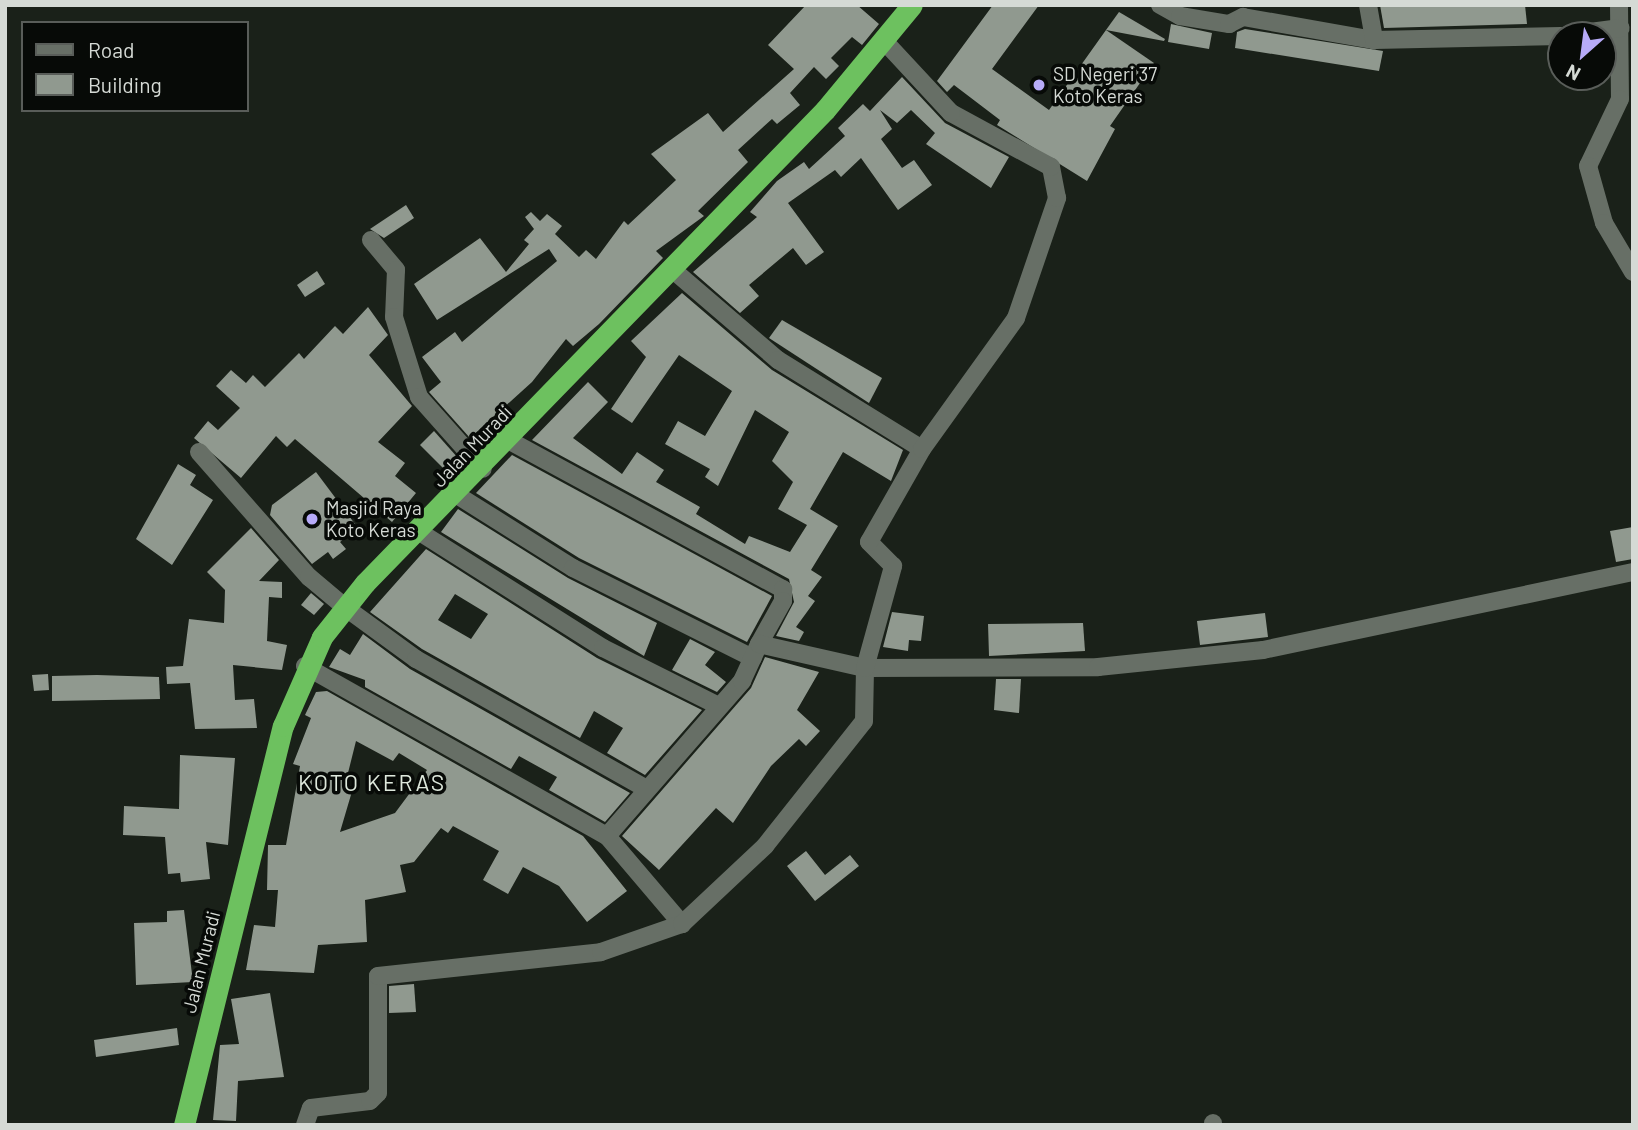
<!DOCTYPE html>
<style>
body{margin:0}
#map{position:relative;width:1638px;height:1130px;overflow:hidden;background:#1a2119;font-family:Barlow,sans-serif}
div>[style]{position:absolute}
.building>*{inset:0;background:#90998f}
.minor>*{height:18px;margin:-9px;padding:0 9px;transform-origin:9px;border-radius:9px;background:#676f66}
.highway>*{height:21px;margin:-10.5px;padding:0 10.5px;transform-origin:10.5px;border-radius:10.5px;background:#6dc15f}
.dots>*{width:19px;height:19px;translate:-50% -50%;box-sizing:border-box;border:4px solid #070a07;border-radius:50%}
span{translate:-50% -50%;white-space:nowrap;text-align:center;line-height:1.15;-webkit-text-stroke:7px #070a07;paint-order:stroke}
.poi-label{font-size:19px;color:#d5dad5}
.left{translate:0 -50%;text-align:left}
.street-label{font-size:19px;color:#d5dad5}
.quarter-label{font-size:23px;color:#dee8dc;letter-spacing:2px}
.frame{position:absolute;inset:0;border:7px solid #d5dad5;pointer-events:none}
.legend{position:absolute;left:21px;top:21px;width:228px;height:91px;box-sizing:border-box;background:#070a07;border:2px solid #595d59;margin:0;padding:9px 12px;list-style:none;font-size:21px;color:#d5dad5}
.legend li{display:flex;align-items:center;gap:14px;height:35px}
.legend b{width:35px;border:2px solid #595d59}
.north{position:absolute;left:1547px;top:21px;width:70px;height:70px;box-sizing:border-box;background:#070a07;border:2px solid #595d59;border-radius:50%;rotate:208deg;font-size:19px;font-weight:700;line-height:28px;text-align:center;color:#d5dad5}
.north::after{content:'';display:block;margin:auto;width:24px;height:32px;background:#b7abf8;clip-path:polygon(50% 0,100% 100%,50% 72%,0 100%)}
</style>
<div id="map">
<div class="building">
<i style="clip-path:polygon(806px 5px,857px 5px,879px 24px,862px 45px,852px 37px,831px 58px,839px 66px,826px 79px,814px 67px,790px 93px,800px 105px,777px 124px,772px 119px,738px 150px,748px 162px,698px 211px,704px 216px,656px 251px,663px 258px,599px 324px,573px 346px,566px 339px,532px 382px,470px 438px,429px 392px,441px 382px,422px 357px,455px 332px,462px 342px,557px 261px,549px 249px,437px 320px,414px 284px,480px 238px,506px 272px,529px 244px,524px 240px,534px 229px,525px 217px,531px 212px,540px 221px,547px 214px,562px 226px,555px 234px,579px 257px,586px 250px,596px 259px,624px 221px,628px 225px,676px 180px,651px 154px,708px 113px,723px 132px,794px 69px,768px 45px)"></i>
<i style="clip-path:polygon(993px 5px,1039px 5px,992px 69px,1049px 110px,1106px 30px,1154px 63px,1110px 126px,1115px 129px,1087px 181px,997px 125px,1000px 120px,954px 85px,947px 92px,937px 81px)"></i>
<i style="clip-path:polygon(1380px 5px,1525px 5px,1527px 24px,1384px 28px)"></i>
<i style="clip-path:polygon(1119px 12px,1165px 39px,1164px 41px,1106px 30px)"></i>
<i style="clip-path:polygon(1171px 24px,1212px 33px,1209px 49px,1168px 42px)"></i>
<i style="clip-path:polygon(1245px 29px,1383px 51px,1379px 71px,1235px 48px,1237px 32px)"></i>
<i style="clip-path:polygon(902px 77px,945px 123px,1009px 157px,991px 188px,926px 144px,935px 133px,911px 110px,897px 123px,880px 110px,892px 129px,881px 139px,902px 168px,914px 160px,932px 185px,898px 210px,861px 158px,841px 177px,835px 170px,788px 203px,824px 252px,806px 265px,793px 248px,749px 285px,759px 296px,740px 313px,693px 272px,757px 217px,750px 212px,777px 181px,804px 162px,809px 169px,845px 136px,838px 128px,863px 104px,870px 111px)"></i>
<i style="clip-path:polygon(406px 205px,414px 218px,384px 238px,370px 229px)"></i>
<i style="clip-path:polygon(317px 271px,325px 284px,305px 297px,297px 285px)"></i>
<i style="clip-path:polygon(682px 293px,772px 370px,903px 450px,891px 481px,843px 452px,810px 509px,838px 526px,811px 570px,822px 577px,808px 596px,815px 601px,796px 627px,804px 632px,799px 641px,776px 636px,794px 602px,789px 579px,532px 440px,588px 382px,608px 402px,573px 438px,622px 474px,637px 452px,664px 470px,656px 482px,700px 507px,696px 514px,745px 544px,749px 536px,790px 552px,807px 525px,778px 509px,793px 482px,772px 461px,789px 432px,755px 410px,718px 486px,705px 477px,710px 469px,665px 444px,678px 421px,705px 436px,732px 391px,679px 355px,632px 423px,611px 409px,646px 357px,631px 341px)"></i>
<i style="clip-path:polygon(368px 307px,388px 335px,369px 355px,412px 406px,378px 442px,405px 463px,395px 476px,416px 493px,392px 522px,295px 439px,287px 447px,276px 436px,241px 478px,194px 438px,208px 421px,218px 430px,240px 408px,216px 386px,231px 370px,246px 383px,253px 375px,265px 387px,299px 353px,304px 359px,335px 326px,343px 334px)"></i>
<i style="clip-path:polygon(782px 320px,882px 378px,869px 403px,769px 338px)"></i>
<i style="clip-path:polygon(434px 431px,458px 458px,446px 471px,420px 445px)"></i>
<i style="clip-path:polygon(512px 455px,772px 596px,747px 642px,579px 558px,476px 493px)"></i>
<i style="clip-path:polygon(178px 464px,196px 475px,190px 485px,213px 500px,172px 565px,136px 539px)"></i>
<i style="clip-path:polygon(316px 472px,358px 528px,340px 542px,346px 549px,333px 559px,328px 552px,312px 564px,270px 515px,272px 505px)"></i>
<i style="clip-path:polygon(458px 509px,568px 578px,657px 623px,644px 656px,441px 532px)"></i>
<i style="clip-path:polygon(1633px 527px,1633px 559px,1616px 562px,1610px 531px)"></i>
<i style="clip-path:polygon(251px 528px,279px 560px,259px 581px,282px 582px,282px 598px,269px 597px,267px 641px,287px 645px,282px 670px,233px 665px,235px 700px,254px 699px,257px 728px,195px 729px,190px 683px,167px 684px,166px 667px,183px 666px,189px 619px,224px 623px,225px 590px,207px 572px)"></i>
<i style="clip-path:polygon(evenodd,426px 549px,597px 658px,702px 710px,645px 775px,607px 753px,623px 728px,594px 711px,580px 738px,422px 649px,370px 612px,426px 549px,455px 594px,488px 614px,471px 639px,438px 620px,455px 594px)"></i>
<i style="clip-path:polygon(311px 593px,324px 604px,314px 615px,301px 605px)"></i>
<i style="clip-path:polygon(892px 612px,924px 616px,921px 641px,909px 640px,908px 651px,883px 647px)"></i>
<i style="clip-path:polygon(1265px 613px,1268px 637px,1200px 645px,1197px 621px)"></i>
<i style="clip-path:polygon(1083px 623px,1085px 651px,989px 656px,988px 624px)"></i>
<i style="clip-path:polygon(363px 634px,410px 669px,630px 793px,605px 822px,549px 790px,557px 777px,519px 756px,511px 769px,365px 687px,365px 680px,329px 667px,340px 649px,350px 655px)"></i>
<i style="clip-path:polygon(690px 639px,715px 652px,705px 665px,726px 682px,717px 692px,672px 670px)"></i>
<i style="clip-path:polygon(765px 657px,819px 672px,797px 710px,820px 731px,806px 746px,799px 739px,771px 766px,733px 823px,716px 808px,659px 870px,622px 836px,751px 688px)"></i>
<i style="clip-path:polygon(48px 674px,49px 690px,34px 691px,32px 675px)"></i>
<i style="clip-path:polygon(97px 675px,159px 677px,160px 699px,52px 701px,52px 676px)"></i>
<i style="clip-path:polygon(996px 679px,1021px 679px,1019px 713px,994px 710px)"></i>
<i style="clip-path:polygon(evenodd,327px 691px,583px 836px,627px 891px,587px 922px,559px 886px,523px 867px,508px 894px,483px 880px,499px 851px,453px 826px,448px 833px,441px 828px,414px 862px,400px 865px,406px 892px,365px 900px,367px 942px,318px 945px,314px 973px,246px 970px,254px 925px,275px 927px,278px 890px,267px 890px,268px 845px,286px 845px,300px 766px,293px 764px,311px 718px,305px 715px,316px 692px,327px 691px,356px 741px,393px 761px,399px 753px,427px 770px,395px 813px,340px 832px,353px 788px,345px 785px,356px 741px)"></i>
<i style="clip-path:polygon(180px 755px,235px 758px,228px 845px,206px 842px,210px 879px,181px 882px,180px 873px,168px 874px,165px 837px,123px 835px,124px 806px,179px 809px)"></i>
<i style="clip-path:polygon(806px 851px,825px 875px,850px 855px,859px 866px,815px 901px,787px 866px)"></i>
<i style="clip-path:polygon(184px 910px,193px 982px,136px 985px,134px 923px,167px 922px,167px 911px)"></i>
<i style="clip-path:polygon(414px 984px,416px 1012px,389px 1013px,389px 986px)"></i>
<i style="clip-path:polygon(270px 993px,284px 1077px,238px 1081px,236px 1121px,213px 1120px,220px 1045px,239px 1044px,231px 999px)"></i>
<i style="clip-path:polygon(177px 1028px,179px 1045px,96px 1057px,94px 1040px)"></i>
</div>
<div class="minor">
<i style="left:1160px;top:5px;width:23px;rotate:29deg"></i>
<i style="left:1180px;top:16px;width:50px;rotate:9.3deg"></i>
<i style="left:1229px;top:24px;width:16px;rotate:-27deg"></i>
<i style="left:1243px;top:17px;width:133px;rotate:10deg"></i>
<i style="left:1374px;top:40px;width:187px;rotate:-1.2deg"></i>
<i style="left:1368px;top:5px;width:36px;rotate:80deg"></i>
<i style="left:1619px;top:5px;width:94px;rotate:89.4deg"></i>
<i style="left:1620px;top:99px;width:74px;rotate:115.5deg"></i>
<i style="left:1588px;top:166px;width:59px;rotate:74.3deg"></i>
<i style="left:1604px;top:223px;width:57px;rotate:59.4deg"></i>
<i style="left:1567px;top:35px;width:54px;rotate:-7.4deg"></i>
<i style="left:371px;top:240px;width:39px;rotate:50deg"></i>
<i style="left:396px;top:270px;width:47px;rotate:92.4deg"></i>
<i style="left:394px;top:317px;width:84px;rotate:72.6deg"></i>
<i style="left:419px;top:397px;width:96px;rotate:48.4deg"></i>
<i style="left:673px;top:270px;width:138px;rotate:40.6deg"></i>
<i style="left:778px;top:360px;width:169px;rotate:31.7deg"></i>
<i style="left:510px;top:441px;width:311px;rotate:28.5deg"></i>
<i style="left:783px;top:589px;width:12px;rotate:90deg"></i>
<i style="left:783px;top:601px;width:49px;rotate:119.2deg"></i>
<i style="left:199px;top:452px;width:167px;rotate:48.7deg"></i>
<i style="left:309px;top:577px;width:48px;rotate:40deg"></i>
<i style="left:346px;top:608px;width:87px;rotate:36.1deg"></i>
<i style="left:416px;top:659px;width:263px;rotate:29.4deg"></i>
<i style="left:457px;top:495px;width:137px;rotate:32.2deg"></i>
<i style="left:573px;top:568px;width:201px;rotate:26.6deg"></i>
<i style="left:418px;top:531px;width:219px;rotate:32.3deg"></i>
<i style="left:603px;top:648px;width:130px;rotate:26.6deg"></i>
<i style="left:305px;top:666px;width:347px;rotate:29.4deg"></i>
<i style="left:607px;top:836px;width:206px;rotate:-48.9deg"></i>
<i style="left:742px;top:681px;width:41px;rotate:-65.3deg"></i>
<i style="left:759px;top:644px;width:109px;rotate:12.8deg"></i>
<i style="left:865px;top:668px;width:233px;rotate:-0.2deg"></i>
<i style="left:1098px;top:667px;width:166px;rotate:-5.9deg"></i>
<i style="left:1263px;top:650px;width:378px;rotate:-11.9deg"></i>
<i style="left:607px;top:836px;width:116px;rotate:49.6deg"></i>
<i style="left:305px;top:1125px;width:18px;rotate:-71deg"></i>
<i style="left:311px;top:1108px;width:59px;rotate:-6.8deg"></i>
<i style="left:370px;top:1101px;width:11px;rotate:-45deg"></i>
<i style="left:378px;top:1093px;width:117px;rotate:-90deg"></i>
<i style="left:378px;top:976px;width:224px;rotate:-6.1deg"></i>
<i style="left:601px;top:952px;width:86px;rotate:-19.1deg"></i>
<i style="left:682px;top:924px;width:114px;rotate:-43.2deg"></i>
<i style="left:765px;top:846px;width:159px;rotate:-51.6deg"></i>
<i style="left:864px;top:721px;width:53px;rotate:-88.9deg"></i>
<i style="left:865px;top:668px;width:106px;rotate:-74.6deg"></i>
<i style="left:893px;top:566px;width:34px;rotate:-135deg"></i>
<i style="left:869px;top:542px;width:107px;rotate:-60.3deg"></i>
<i style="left:922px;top:449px;width:161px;rotate:-54.3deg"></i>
<i style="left:1016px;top:318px;width:127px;rotate:-71.1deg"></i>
<i style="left:1057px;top:198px;width:32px;rotate:-101deg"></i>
<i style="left:1051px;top:167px;width:114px;rotate:-151.6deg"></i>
<i style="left:951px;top:113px;width:98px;rotate:-132.9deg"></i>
<i style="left:1213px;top:1125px;width:2px;rotate:-90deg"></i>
</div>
<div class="highway">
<i style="left:184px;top:1125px;width:411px;rotate:-76.1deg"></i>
<i style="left:283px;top:726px;width:97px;rotate:-66.3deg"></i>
<i style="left:322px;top:637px;width:69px;rotate:-51.5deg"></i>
<i style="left:365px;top:583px;width:660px;rotate:-45.8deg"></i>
<i style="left:825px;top:110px;width:136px;rotate:-50.4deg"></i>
</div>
<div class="dots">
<i style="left:1039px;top:85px;background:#b7abf8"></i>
<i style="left:312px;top:519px;background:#b7abf8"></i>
</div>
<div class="poi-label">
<span class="left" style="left:1053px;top:85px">SD Negeri 37<br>Koto Keras</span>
<span class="left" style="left:326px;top:519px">Masjid Raya<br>Koto Keras</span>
</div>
<div class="street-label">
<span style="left:472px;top:446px;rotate:-46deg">Jalan Muradi</span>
<span style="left:201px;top:962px;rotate:-76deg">Jalan Muradi</span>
</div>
<div class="quarter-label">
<span style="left:372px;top:782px">KOTO KERAS</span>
</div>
<div class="frame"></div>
<ul class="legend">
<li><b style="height:9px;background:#676f66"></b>Road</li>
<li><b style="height:19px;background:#90998f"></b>Building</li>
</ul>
<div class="north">N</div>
</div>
